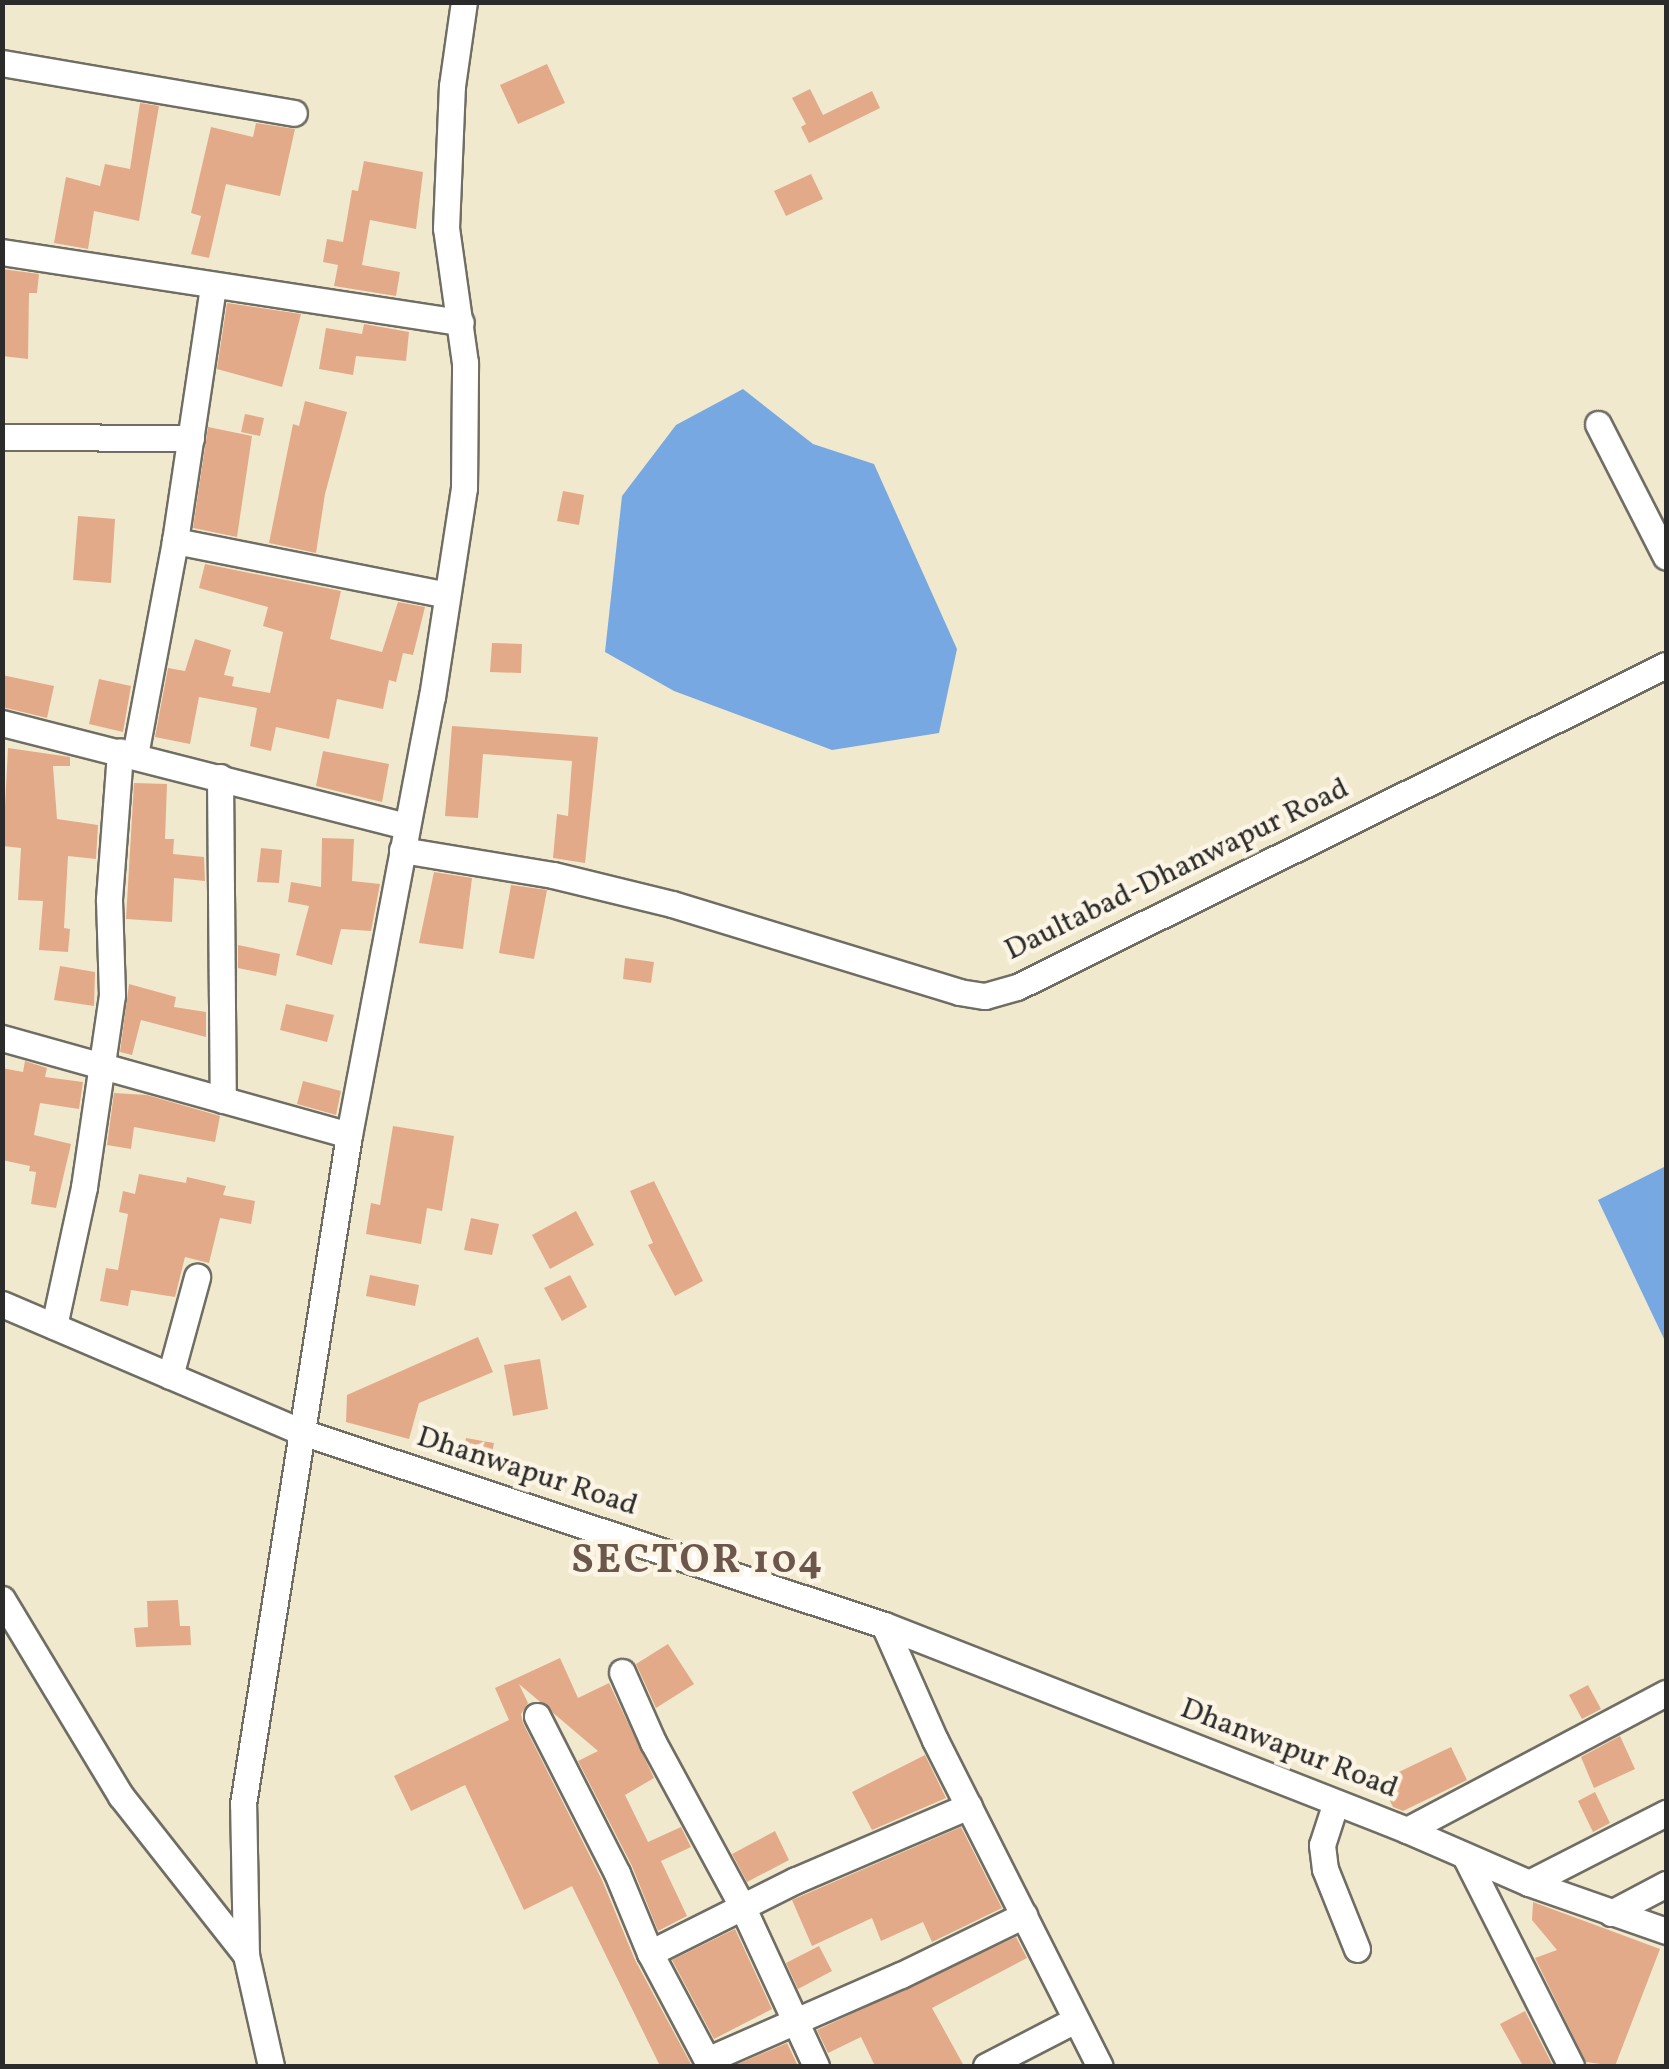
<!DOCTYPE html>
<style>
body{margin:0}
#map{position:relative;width:1669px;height:2069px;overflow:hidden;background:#f0e9ce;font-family:Vollkorn,serif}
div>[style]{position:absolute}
.water>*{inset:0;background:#78a8e2}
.building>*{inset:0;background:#e3aa8a}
.roads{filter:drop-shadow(2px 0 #706e64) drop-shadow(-2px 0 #706e64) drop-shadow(0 2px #706e64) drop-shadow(0 -2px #706e64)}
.minor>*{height:25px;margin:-12.5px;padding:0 12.5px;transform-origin:12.5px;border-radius:12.5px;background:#fff}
span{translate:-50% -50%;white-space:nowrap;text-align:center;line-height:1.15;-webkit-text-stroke:9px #fcf5e5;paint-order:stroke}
.street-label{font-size:30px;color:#2b2b2b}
.district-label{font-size:40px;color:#6b574c;font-weight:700;letter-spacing:2.5px}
.frame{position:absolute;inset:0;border:5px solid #2b2b2b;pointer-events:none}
</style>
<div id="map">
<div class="water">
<i style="clip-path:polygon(743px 389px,813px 444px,874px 464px,957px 649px,939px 733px,832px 750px,674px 691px,605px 652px,622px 496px,676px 425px)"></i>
<i style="clip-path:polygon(1666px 1166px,1666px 1343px,1598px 1200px)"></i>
</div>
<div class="building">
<i style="clip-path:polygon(547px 64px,565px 103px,518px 124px,500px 85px)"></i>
<i style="clip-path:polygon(810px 89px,823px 115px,872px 91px,880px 108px,809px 143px,801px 127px,806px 124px,792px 98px)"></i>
<i style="clip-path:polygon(140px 103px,159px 106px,139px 221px,94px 211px,88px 249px,54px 243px,66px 177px,100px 186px,105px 164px,130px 169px)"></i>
<i style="clip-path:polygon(256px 123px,295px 129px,280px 196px,226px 184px,209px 258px,191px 254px,201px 216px,191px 213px,211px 127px,253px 137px)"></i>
<i style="clip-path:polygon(364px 161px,423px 172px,416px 229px,370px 220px,362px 265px,400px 272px,396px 296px,334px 286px,338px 265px,323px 262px,327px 239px,343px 242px,352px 190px,358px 191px)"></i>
<i style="clip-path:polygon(811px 174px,823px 199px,786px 216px,774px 191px)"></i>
<i style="clip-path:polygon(2px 269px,39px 274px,37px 293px,29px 293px,28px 359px,2px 356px)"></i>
<i style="clip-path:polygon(227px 303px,301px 314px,282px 387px,217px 369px)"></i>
<i style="clip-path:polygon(364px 324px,409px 332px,406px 361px,356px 356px,353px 375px,319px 369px,326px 328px,362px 334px)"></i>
<i style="clip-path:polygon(305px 401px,347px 412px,325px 494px,316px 553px,269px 543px,293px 424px,299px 426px)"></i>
<i style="clip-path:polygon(245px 414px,264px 418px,260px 436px,241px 432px)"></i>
<i style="clip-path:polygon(208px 427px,252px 436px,237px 537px,193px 528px)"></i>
<i style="clip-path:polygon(563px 491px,584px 495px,579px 525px,557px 521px)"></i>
<i style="clip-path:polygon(78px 516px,115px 519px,111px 583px,73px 580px)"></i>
<i style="clip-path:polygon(205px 564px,341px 591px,330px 639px,382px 652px,398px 602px,425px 607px,413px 655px,403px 653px,396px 682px,389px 680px,383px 709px,337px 699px,329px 739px,276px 727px,271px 751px,250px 746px,257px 708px,199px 697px,190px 744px,155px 737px,168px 668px,185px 671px,195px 639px,231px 650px,224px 675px,234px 677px,232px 686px,270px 693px,283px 632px,263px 626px,268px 607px,199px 588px)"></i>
<i style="clip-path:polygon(492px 643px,522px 644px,521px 673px,490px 672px)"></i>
<i style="clip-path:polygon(2px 675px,54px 686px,47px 718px,2px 707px)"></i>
<i style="clip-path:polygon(99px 679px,131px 686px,123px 732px,89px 724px)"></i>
<i style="clip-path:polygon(452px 726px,598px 737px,585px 863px,553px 858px,557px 814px,568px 816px,572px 761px,483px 754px,478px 818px,445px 816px)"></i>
<i style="clip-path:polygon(8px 748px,70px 757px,70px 766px,53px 766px,57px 819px,98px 825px,96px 859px,68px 856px,64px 928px,70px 929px,68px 952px,39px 950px,43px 901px,18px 900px,21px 848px,3px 846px)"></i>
<i style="clip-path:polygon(323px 751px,389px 764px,382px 802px,316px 786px)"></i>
<i style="clip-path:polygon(134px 783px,167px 784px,165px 839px,174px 839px,173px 854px,204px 857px,205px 881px,174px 878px,172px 922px,126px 919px)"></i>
<i style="clip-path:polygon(322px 838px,354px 839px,352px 881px,380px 884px,371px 931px,341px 929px,332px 965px,296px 955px,309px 906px,288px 902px,291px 882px,321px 887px)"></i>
<i style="clip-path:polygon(261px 848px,282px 850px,279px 883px,257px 882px)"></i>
<i style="clip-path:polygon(434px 872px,472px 878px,463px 949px,419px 943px)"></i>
<i style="clip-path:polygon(511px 885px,547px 890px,534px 959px,499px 953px)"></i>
<i style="clip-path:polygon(238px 945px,280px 954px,276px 976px,238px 968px)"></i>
<i style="clip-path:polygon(625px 958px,654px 962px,651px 983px,623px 979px)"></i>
<i style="clip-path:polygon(60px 966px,95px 972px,94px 1006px,54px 1000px)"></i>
<i style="clip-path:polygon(129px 984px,176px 997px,174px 1007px,206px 1012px,206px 1037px,141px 1020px,132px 1055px,120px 1052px)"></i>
<i style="clip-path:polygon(286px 1004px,334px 1015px,327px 1042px,280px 1030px)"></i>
<i style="clip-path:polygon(25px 1061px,47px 1068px,45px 1077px,83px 1082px,79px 1109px,40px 1103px,34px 1135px,71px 1144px,56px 1208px,31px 1204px,36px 1172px,29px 1171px,30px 1166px,2px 1160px,2px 1068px,23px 1072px)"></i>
<i style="clip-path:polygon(303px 1081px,341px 1091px,336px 1115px,297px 1104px)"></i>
<i style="clip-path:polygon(114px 1093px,147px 1095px,220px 1116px,215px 1142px,134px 1127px,131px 1149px,107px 1145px)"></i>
<i style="clip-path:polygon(393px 1126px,454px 1136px,442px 1211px,427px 1208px,421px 1244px,366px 1234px,371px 1203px,380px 1205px)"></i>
<i style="clip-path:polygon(139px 1174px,186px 1183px,187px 1177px,226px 1186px,223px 1195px,255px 1201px,251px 1224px,220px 1218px,209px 1263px,185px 1257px,175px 1297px,131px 1290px,128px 1306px,100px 1301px,106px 1268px,118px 1270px,128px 1214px,119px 1212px,123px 1191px,135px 1194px)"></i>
<i style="clip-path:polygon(654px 1181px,703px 1281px,675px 1296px,648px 1245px,653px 1243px,630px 1191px)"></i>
<i style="clip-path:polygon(576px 1211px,594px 1245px,550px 1269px,532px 1235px)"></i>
<i style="clip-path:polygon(471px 1218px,499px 1224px,492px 1255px,464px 1250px)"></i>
<i style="clip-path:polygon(370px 1275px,419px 1285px,415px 1306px,366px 1296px)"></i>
<i style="clip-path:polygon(570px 1275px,587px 1307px,562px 1321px,544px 1288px)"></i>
<i style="clip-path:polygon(478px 1337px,493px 1372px,419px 1403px,409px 1439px,346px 1422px,347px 1395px)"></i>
<i style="clip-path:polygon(540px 1359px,548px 1409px,513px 1416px,504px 1365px)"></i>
<i style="clip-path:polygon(466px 1438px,494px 1443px,490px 1462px,462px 1457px)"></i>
<i style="clip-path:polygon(178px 1600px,180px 1626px,190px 1626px,191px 1645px,136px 1647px,134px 1628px,148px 1627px,147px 1601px)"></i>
<i style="clip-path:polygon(668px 1644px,694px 1684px,656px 1708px,636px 1664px)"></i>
<i style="clip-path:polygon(560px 1658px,578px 1698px,609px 1683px,654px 1778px,625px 1795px,648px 1842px,681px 1827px,691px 1847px,661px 1861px,687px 1916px,658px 1931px,632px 1866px,578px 1761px,598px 1751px,519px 1684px,528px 1703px,521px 1714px,523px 1723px,602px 1880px,635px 1960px,692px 2066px,660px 2066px,572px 1886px,524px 1910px,465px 1785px,411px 1811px,394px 1776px,509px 1720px,495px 1688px)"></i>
<i style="clip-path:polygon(1588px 1685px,1601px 1709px,1582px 1719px,1569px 1695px)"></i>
<i style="clip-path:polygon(1620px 1736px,1635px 1769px,1594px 1788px,1581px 1757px)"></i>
<i style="clip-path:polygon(1451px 1747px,1467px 1780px,1403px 1811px,1393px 1807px,1380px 1781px)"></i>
<i style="clip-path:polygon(925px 1755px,946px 1798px,872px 1830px,852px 1792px)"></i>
<i style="clip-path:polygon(1595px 1792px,1610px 1823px,1593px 1832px,1578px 1801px)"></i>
<i style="clip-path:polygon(961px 1827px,1002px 1908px,932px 1942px,923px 1922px,881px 1941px,872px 1918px,812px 1946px,792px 1900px)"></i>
<i style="clip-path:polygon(775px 1831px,789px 1860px,747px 1882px,732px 1854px)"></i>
<i style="clip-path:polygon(1533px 1902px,1660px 1949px,1615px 2066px,1586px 2062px,1535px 1958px,1557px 1950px,1532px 1920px)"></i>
<i style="clip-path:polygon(735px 1929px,772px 2009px,714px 2039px,672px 1960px)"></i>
<i style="clip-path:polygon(1016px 1937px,1027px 1958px,932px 2008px,964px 2066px,875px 2066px,861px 2037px,828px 2053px,817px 2030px)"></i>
<i style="clip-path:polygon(819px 1946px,832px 1971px,798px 1989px,786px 1963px)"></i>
<i style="clip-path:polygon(1525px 2011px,1553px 2066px,1523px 2066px,1500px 2024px)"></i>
<i style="clip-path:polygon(787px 2043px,798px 2066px,733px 2066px)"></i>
</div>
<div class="roads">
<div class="minor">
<i style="left:2px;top:63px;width:296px;rotate:9.7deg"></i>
<i style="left:2px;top:252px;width:464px;rotate:8.7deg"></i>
<i style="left:1598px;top:424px;width:149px;rotate:62.9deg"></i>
<i style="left:2px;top:437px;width:189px;rotate:0.3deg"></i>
<i style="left:175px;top:541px;width:277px;rotate:11.2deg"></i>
<i style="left:2px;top:723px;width:417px;rotate:14.3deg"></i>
<i style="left:135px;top:755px;width:218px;rotate:-79.4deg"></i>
<i style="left:175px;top:541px;width:258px;rotate:-81.5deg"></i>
<i style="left:220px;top:777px;width:323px;rotate:89.5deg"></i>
<i style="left:402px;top:850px;width:153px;rotate:9.4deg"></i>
<i style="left:553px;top:875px;width:122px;rotate:13.7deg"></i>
<i style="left:672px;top:904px;width:300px;rotate:17deg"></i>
<i style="left:959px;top:992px;width:26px;rotate:9deg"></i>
<i style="left:985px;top:996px;width:33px;rotate:-16deg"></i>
<i style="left:1017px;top:987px;width:724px;rotate:-26.39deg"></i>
<i style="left:2px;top:1038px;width:360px;rotate:15.6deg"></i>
<i style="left:2px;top:1304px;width:326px;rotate:23.1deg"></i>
<i style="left:302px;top:1432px;width:613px;rotate:18.35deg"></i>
<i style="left:884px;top:1625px;width:562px;rotate:21.4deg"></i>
<i style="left:1407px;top:1830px;width:133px;rotate:23.5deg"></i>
<i style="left:1529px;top:1883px;width:145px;rotate:19.3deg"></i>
<i style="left:54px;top:1326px;width:142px;rotate:-77.8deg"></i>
<i style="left:84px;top:1187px;width:194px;rotate:-81.7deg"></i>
<i style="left:112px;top:995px;width:96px;rotate:-91.8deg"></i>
<i style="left:109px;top:899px;width:148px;rotate:-85.7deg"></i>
<i style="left:170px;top:1376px;width:103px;rotate:-74.7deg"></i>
<i style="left:2px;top:1599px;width:230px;rotate:58.9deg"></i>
<i style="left:121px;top:1796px;width:202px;rotate:51.8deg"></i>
<i style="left:884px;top:1625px;width:126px;rotate:66.1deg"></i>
<i style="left:935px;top:1740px;width:365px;rotate:63.2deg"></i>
<i style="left:622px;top:1672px;width:77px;rotate:66.1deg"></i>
<i style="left:653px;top:1742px;width:189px;rotate:61.5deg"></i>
<i style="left:743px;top:1908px;width:174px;rotate:65.2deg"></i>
<i style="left:537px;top:1716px;width:176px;rotate:63deg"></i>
<i style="left:617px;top:1873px;width:87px;rotate:67.6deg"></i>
<i style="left:650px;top:1953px;width:128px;rotate:62deg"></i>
<i style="left:1335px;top:1805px;width:42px;rotate:108deg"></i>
<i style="left:1322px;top:1845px;width:24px;rotate:83deg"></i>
<i style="left:1325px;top:1869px;width:86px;rotate:68.2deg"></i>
<i style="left:1407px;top:1830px;width:293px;rotate:-27.9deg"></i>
<i style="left:1466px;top:1858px;width:233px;rotate:63.2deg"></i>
<i style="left:1529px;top:1883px;width:154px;rotate:-27.1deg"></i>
<i style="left:1611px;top:1913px;width:62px;rotate:-27.8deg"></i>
<i style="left:650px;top:1953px;width:163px;rotate:-26.6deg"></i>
<i style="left:796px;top:1880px;width:188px;rotate:-23.2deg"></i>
<i style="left:707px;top:2060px;width:212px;rotate:-23.7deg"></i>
<i style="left:901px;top:1975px;width:137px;rotate:-26deg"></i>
<i style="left:271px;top:2066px;width:114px;rotate:-102.7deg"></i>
<i style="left:246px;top:1955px;width:151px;rotate:-91.1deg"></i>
<i style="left:243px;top:1804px;width:677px;rotate:-81deg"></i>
<i style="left:349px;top:1135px;width:446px;rotate:-79.3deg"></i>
<i style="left:432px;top:697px;width:211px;rotate:-81.3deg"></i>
<i style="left:464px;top:488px;width:125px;rotate:-89.5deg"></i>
<i style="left:465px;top:363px;width:136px;rotate:-98deg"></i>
<i style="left:446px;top:228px;width:142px;rotate:-87.6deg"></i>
<i style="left:452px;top:86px;width:85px;rotate:-81.9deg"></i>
<i style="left:986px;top:2066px;width:100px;rotate:-27.3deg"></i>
</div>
</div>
<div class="street-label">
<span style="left:1177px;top:870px;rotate:-26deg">Daultabad-Dhanwapur Road</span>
<span style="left:527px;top:1472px;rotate:18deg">Dhanwapur Road</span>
<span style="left:1289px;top:1749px;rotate:21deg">Dhanwapur Road</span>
</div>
<div class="district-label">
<span style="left:698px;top:1562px">SECTOR 104</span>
</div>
<div class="frame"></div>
</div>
